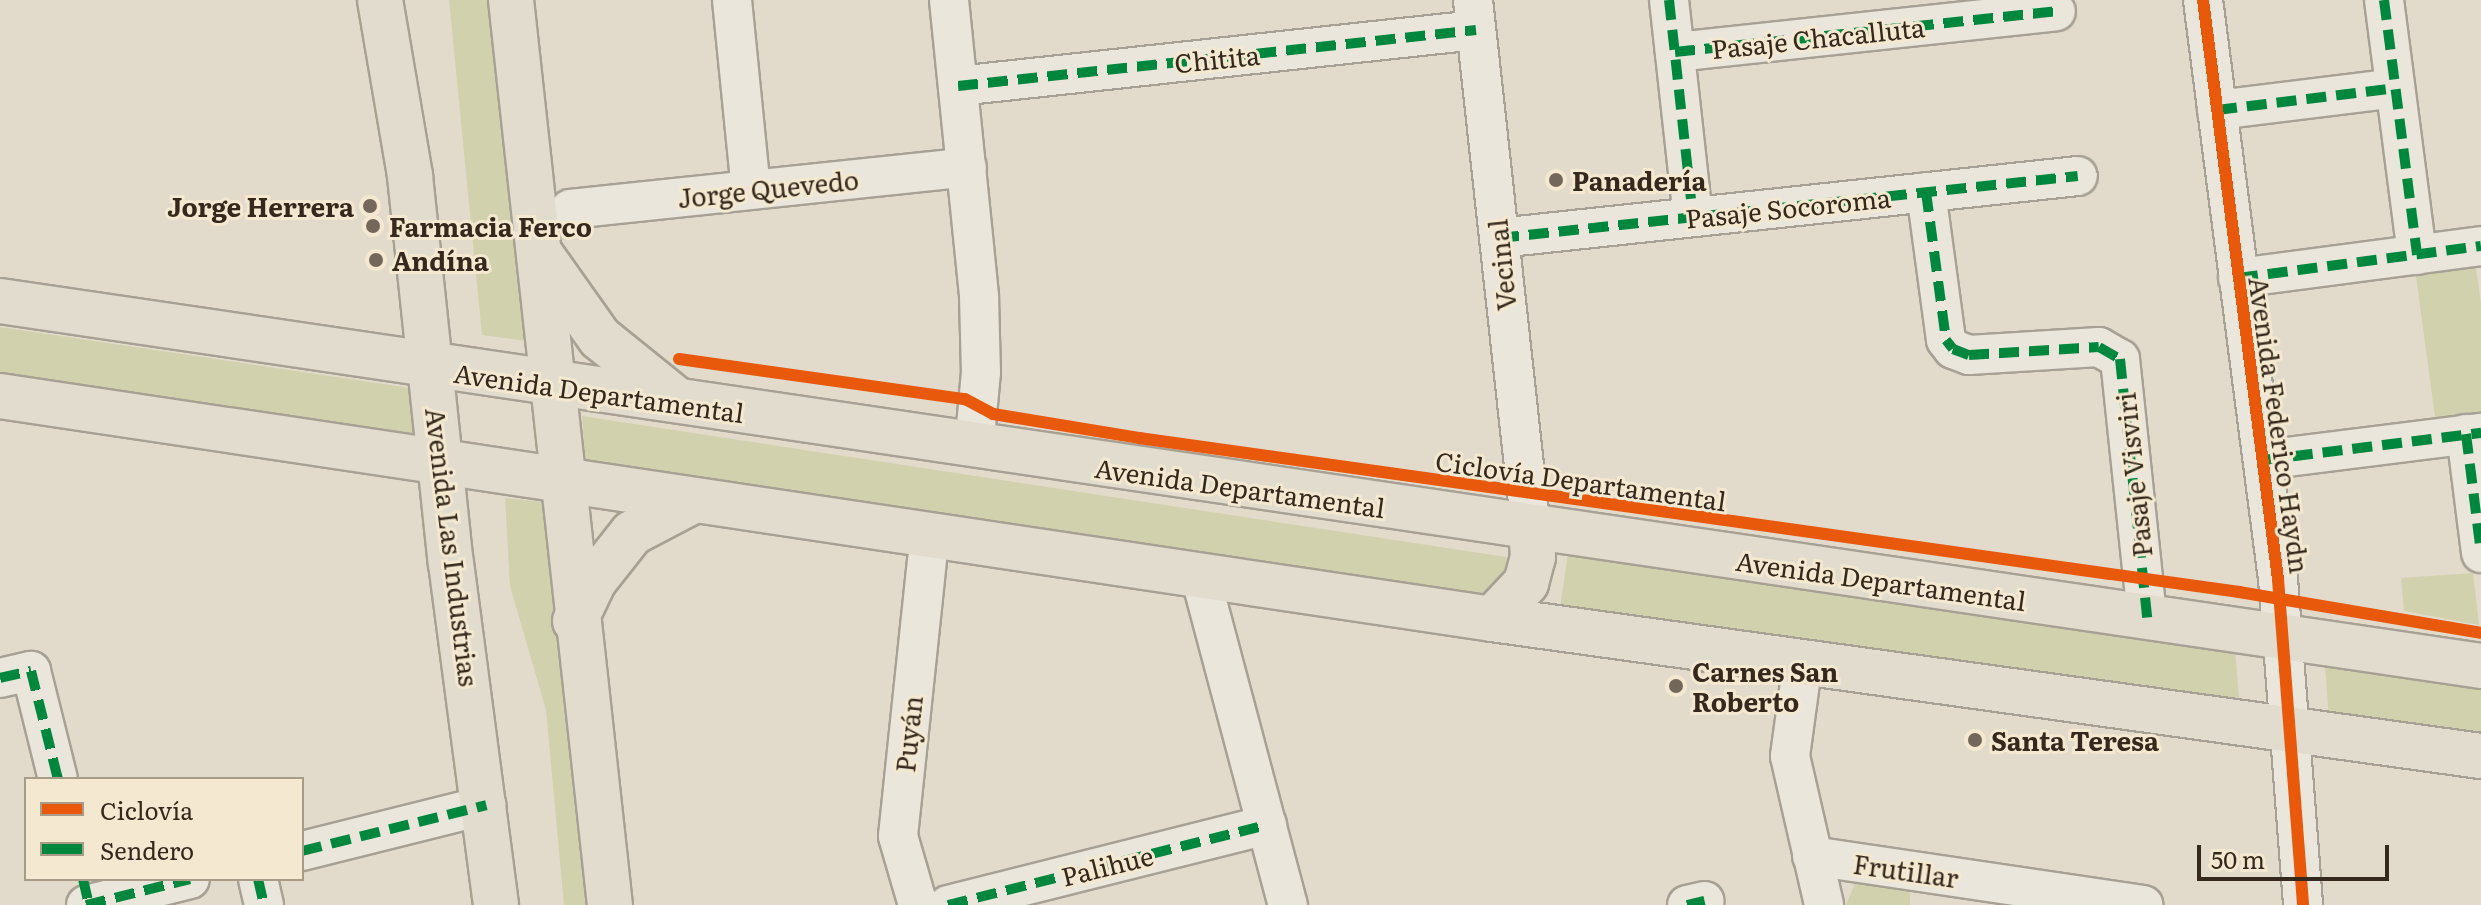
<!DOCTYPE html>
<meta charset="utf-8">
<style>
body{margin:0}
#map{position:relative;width:2481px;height:905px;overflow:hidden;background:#e2dbcb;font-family:Literata,serif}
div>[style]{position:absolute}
.green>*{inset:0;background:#d1d1ae}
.roads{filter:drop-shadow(2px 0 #a7a094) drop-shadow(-2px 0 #a7a094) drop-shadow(0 2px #a7a094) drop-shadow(0 -2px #a7a094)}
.minor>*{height:38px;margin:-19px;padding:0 19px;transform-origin:19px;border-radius:19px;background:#eae6dc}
.major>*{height:44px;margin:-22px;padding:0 22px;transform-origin:22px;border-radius:22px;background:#e1dcce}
.quiet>*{height:10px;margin-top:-5px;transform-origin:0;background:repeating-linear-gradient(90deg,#00873e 0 20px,transparent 0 30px)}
.cycleway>*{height:12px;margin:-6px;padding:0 6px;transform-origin:6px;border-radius:6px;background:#e8590c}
.dots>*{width:22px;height:22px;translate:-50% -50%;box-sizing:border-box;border:4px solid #f4e9d0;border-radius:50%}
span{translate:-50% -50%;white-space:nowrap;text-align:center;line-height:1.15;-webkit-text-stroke:6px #f4e9d0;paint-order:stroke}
.street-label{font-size:26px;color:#35291d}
.poi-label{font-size:26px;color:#35291d;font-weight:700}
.left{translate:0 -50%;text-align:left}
.right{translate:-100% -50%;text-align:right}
.legend{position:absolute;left:24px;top:777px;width:280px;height:104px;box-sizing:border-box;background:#f4e9d0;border:2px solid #a89c88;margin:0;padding:10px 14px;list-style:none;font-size:24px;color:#35291d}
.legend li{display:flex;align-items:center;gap:16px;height:40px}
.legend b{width:40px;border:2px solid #a89c88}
.scale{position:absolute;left:2197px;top:845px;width:192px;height:36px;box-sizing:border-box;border:4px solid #35291d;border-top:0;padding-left:10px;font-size:24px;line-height:28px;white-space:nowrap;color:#35291d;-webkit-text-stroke:6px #f4e9d0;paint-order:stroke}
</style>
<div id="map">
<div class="green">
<i style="clip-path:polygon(449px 0,498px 0,535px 342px,482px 335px)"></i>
<i style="clip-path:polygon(2474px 253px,2481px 304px,2481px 427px,2437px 432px,2414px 261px)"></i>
<i style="clip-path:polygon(0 327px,417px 389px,421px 436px,0 376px)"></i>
<i style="clip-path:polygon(582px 416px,1506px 557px,1511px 583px,1497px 602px,586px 470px)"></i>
<i style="clip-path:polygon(505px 498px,553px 503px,601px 905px,564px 905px,546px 710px,510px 586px)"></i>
<i style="clip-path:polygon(1568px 554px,2235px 650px,2240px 708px,1559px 614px)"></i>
<i style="clip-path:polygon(2473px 573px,2479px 625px,2404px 611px,2401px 578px)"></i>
<i style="clip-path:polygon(2325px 664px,2481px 686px,2481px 738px,2329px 722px)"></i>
<i style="clip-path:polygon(1855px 883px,1910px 892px,1910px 905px,1846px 905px)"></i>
</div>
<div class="roads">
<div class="minor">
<i style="left:732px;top:0;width:190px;rotate:84.3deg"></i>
<i style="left:949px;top:0;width:299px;rotate:84.2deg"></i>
<i style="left:979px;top:297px;width:75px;rotate:88.5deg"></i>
<i style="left:981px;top:372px;width:75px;rotate:95.3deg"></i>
<i style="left:1473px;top:0;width:533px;rotate:83.75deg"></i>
<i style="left:1669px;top:0;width:218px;rotate:83.7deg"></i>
<i style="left:2203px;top:0;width:584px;rotate:82.62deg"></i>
<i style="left:2278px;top:579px;width:327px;rotate:85.6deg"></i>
<i style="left:2384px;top:0;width:257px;rotate:82.6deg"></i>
<i style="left:1675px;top:52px;width:383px;rotate:-6.1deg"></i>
<i style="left:958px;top:86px;width:521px;rotate:-6.17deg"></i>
<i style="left:2217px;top:110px;width:179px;rotate:-7deg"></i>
<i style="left:1926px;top:192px;width:149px;rotate:82.3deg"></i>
<i style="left:1946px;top:340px;width:11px;rotate:52deg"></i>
<i style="left:1953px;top:349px;width:17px;rotate:21deg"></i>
<i style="left:1969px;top:355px;width:130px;rotate:-3.5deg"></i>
<i style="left:2099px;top:347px;width:24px;rotate:30deg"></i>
<i style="left:2120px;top:359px;width:260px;rotate:84deg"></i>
<i style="left:570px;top:209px;width:399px;rotate:-6deg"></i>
<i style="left:1499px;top:238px;width:582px;rotate:-6.11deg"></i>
<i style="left:2238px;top:278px;width:245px;rotate:-7.5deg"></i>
<i style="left:2466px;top:434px;width:120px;rotate:82.8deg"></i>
<i style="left:2263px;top:460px;width:220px;rotate:-7.1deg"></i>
<i style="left:1200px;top:575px;width:342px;rotate:75.1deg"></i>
<i style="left:1803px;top:661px;width:96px;rotate:97.8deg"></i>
<i style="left:1790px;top:756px;width:153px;rotate:77.1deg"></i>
<i style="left:0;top:678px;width:32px;rotate:-13deg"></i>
<i style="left:31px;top:671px;width:111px;rotate:76deg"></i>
<i style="left:302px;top:851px;width:190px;rotate:-14deg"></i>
<i style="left:1812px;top:856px;width:335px;rotate:8.4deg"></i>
<i style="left:258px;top:879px;width:27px;rotate:77deg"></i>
<i style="left:86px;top:905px;width:107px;rotate:-14deg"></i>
<i style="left:918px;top:905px;width:72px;rotate:-106.2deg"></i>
<i style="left:898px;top:836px;width:278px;rotate:-84deg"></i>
<i style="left:948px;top:905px;width:329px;rotate:-14.1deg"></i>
<i style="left:1687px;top:905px;width:18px;rotate:-13deg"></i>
</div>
<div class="major">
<i style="left:380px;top:0;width:179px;rotate:80.3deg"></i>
<i style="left:410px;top:176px;width:389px;rotate:84deg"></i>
<i style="left:451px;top:563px;width:345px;rotate:82.5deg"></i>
<i style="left:511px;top:0;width:910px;rotate:83.76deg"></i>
<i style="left:539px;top:252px;width:105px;rotate:54.7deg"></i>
<i style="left:600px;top:338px;width:97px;rotate:38.8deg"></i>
<i style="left:0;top:301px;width:2508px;rotate:8.37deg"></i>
<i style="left:0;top:396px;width:1509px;rotate:8.5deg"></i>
<i style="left:1492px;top:619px;width:998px;rotate:7.89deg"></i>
<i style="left:1492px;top:619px;width:50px;rotate:-46.6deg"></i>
<i style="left:1526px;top:583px;width:27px;rotate:-75deg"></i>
<i style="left:1533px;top:557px;width:27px;rotate:-94deg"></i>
<i style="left:575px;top:621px;width:44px;rotate:-64.6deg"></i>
<i style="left:594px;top:581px;width:61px;rotate:-51.6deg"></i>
<i style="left:632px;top:533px;width:69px;rotate:-27.7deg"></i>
</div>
</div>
<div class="quiet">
<i style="left:1669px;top:0;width:218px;rotate:83.7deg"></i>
<i style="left:2384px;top:0;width:257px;rotate:82.6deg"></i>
<i style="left:1675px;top:52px;width:383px;rotate:-6.1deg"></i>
<i style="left:958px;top:86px;width:521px;rotate:-6.17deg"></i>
<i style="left:2217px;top:110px;width:179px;rotate:-7deg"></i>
<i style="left:1926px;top:192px;width:149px;rotate:82.3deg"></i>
<i style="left:1946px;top:340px;width:11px;rotate:52deg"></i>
<i style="left:1953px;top:349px;width:17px;rotate:21deg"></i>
<i style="left:1969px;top:355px;width:130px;rotate:-3.5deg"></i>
<i style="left:2099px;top:347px;width:24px;rotate:30deg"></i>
<i style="left:2120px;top:359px;width:260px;rotate:84deg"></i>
<i style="left:1499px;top:238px;width:582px;rotate:-6.11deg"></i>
<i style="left:2238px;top:278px;width:245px;rotate:-7.5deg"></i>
<i style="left:2466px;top:434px;width:120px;rotate:82.8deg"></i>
<i style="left:2263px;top:460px;width:220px;rotate:-7.1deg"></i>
<i style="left:0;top:678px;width:32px;rotate:-13deg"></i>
<i style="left:31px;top:671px;width:111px;rotate:76deg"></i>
<i style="left:302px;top:851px;width:190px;rotate:-14deg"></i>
<i style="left:83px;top:879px;width:26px;rotate:77deg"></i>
<i style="left:258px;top:879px;width:27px;rotate:77deg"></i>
<i style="left:86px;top:905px;width:107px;rotate:-14deg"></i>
<i style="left:948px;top:905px;width:329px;rotate:-14.1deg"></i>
<i style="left:1687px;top:905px;width:18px;rotate:-13deg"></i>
</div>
<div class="cycleway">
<i style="left:2203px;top:0;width:584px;rotate:82.62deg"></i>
<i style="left:2278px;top:579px;width:327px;rotate:85.6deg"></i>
<i style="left:679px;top:359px;width:289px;rotate:8deg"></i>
<i style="left:965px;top:399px;width:32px;rotate:28deg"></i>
<i style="left:993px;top:414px;width:148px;rotate:9.3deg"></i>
<i style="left:1139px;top:438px;width:1111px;rotate:7.97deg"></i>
<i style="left:2239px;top:592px;width:245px;rotate:9.6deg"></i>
</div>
<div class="dots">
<i style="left:1556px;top:180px;background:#72675a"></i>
<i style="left:370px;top:206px;background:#72675a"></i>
<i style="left:373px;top:226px;background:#72675a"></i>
<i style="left:376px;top:260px;background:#72675a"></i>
<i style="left:1676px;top:686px;background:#72675a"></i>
<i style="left:1975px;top:740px;background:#72675a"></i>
</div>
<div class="street-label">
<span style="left:1818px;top:37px;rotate:-6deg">Pasaje Chacalluta</span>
<span style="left:1217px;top:58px;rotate:-6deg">Chitita</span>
<span style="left:768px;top:188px;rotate:-6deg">Jorge Quevedo</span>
<span style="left:1788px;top:207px;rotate:-6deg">Pasaje Socoroma</span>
<span style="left:1501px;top:265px;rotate:-96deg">Vecinal</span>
<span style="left:599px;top:392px;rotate:8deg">Avenida Departamental</span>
<span style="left:2280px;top:425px;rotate:82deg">Avenida Federico Haydn</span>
<span style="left:2133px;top:475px;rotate:-96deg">Pasaje Visviri</span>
<span style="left:1581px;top:480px;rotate:8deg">Ciclovía Departamental</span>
<span style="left:1240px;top:487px;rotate:8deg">Avenida Departamental</span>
<span style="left:453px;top:547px;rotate:83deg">Avenida Las Industrias</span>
<span style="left:1881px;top:580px;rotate:8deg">Avenida Departamental</span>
<span style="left:908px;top:734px;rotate:-84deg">Puyán</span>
<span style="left:1107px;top:865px;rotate:-14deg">Palihue</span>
<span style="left:1906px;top:870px;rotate:8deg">Frutillar</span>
</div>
<div class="poi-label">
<span class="left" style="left:1572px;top:180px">Panadería</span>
<span class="right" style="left:354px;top:206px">Jorge Herrera</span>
<span class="left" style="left:389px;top:226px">Farmacia Ferco</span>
<span class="left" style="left:392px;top:260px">Andína</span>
<span class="left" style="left:1692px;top:686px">Carnes San<br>Roberto</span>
<span class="left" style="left:1991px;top:740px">Santa Teresa</span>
</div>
<ul class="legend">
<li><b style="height:10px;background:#e8590c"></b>Ciclovía</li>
<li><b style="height:10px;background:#00873e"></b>Sendero</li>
</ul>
<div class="scale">50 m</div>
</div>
